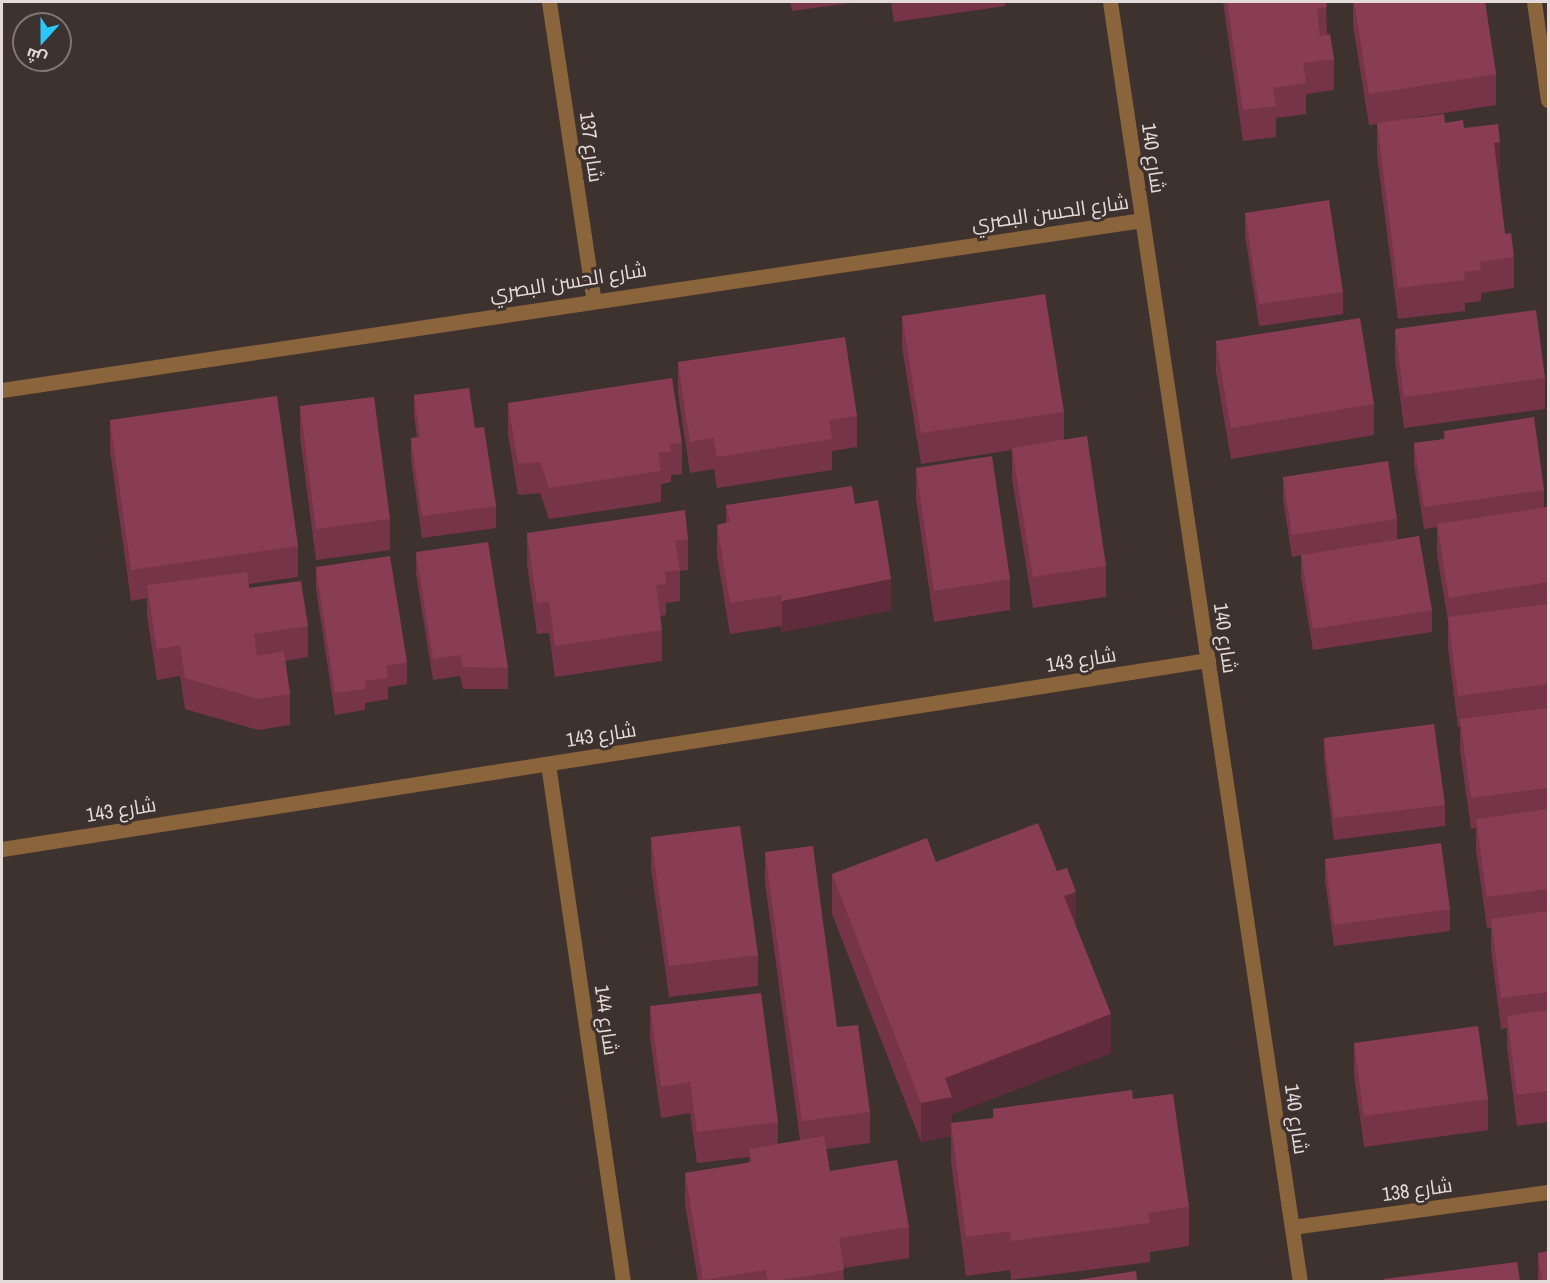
<!DOCTYPE html>
<meta charset="utf-8">
<style>
body{margin:0}
#map{position:relative;width:1550px;height:1283px;overflow:hidden;background:#3e322f;font-family:"Archivo Narrow",Cairo,sans-serif}
div>[style]{position:absolute}
.street>*{height:15px;margin:-7.5px;padding:0 7.5px;transform-origin:7.5px;border-radius:7.5px;background:#8a653b}
.wall>*{inset:0;background:#763449}
.shaded-wall>*{inset:0;background:#602b3c}
.building>*{inset:0;background:#893d55}
span{translate:-50% -50%;white-space:nowrap;text-align:center;line-height:1.15;-webkit-text-stroke:6px #3e322f;paint-order:stroke}
.street-label{font-size:20px;color:#e3dbd9}
.frame{position:absolute;inset:0;border:3px solid #e3dbd9;pointer-events:none}
.north{position:absolute;left:12px;top:12px;width:60px;height:60px;box-sizing:border-box;background:#3e322f;border:2px solid #807673;border-radius:50%;rotate:201deg;font-size:16px;font-weight:700;line-height:24px;text-align:center;color:#e3dbd9}
.north::after{content:'';display:block;margin:auto;width:21px;height:27px;background:#27c8ff;clip-path:polygon(50% 0,100% 100%,50% 72%,0 100%)}
</style>
<div id="map">
<div class="street">
<i style="left:549px;top:2px;width:299px;rotate:81.5deg"></i>
<i style="left:1110px;top:2px;width:1294px;rotate:81.56deg"></i>
<i style="left:1534px;top:2px;width:99px;rotate:81.9deg"></i>
<i style="left:2px;top:390px;width:1153px;rotate:-8.48deg"></i>
<i style="left:548px;top:764px;width:523px;rotate:81.76deg"></i>
<i style="left:2px;top:849px;width:1221px;rotate:-8.91deg"></i>
<i style="left:1292px;top:1227px;width:258px;rotate:-7.8deg"></i>
</div>
<div class="wall">
<i style="clip-path:polygon(790px 2px,858px 2px,792px 11px)"></i>
<i style="clip-path:polygon(891px 2px,1005px 2px,1005px 6px,894px 22px)"></i>
<i style="clip-path:polygon(1223px 2px,1326px 2px,1327px 34px,1334px 59px,1334px 90px,1306px 94px,1306px 114px,1276px 118px,1276px 137px,1243px 141px)"></i>
<i style="clip-path:polygon(1353px 2px,1485px 2px,1496px 74px,1496px 105px,1412px 118px,1445px 123px,1464px 128px,1500px 173px,1498px 173px,1505px 234px,1514px 257px,1514px 288px,1481px 293px,1481px 301px,1465px 303px,1465px 311px,1398px 319px,1377px 154px,1377px 124px,1369px 125px,1353px 26px)"></i>
<i style="clip-path:polygon(1245px 213px,1343px 292px,1343px 314px,1259px 326px,1245px 235px)"></i>
<i style="clip-path:polygon(902px 316px,1064px 412px,1064px 440px,1106px 566px,1106px 597px,1033px 608px,1012px 479px,1012px 450px,921px 464px,902px 347px)"></i>
<i style="clip-path:polygon(1395px 329px,1545px 378px,1545px 409px,1404px 428px,1395px 360px)"></i>
<i style="clip-path:polygon(1216px 341px,1374px 404px,1374px 435px,1231px 459px,1216px 372px)"></i>
<i style="clip-path:polygon(678px 362px,857px 416px,857px 447px,832px 451px,832px 470px,717px 488px,714px 469px,690px 473px,678px 393px)"></i>
<i style="clip-path:polygon(414px 395px,475px 428px,496px 506px,496px 528px,422px 538px,411px 460px,411px 438px,417px 437px,414px 416px)"></i>
<i style="clip-path:polygon(508px 403px,682px 443px,682px 474px,671px 475px,671px 482px,661px 484px,661px 502px,549px 519px,540px 493px,518px 495px,508px 434px)"></i>
<i style="clip-path:polygon(300px 406px,390px 519px,390px 550px,316px 560px,300px 437px)"></i>
<i style="clip-path:polygon(110px 420px,298px 546px,298px 577px,249px 584px,249px 588px,308px 626px,308px 657px,285px 661px,290px 694px,290px 725px,258px 730px,185px 709px,180px 676px,157px 680px,147px 616px,147px 598px,131px 601px,110px 451px)"></i>
<i style="clip-path:polygon(1444px 431px,1544px 490px,1544px 507px,1548px 507px,1548px 1122px,1517px 1126px,1507px 1047px,1507px 1028px,1501px 1029px,1491px 950px,1491px 928px,1487px 928px,1476px 850px,1476px 828px,1471px 829px,1460px 750px,1460px 727px,1458px 727px,1448px 648px,1448px 621px,1437px 555px,1437px 527px,1424px 529px,1414px 465px,1414px 443px,1444px 439px)"></i>
<i style="clip-path:polygon(916px 468px,1010px 579px,1010px 610px,934px 622px,916px 499px)"></i>
<i style="clip-path:polygon(1283px 477px,1397px 519px,1397px 539px,1432px 610px,1432px 632px,1313px 650px,1301px 577px,1301px 555px,1315px 553px,1292px 557px,1283px 499px)"></i>
<i style="clip-path:polygon(855px 504px,891px 610px,782px 632px,781px 626px,730px 634px,717px 556px,717px 525px,726px 523px,726px 505px)"></i>
<i style="clip-path:polygon(527px 533px,688px 539px,688px 570px,680px 571px,680px 601px,666px 603px,666px 615px,660px 616px,662px 630px,662px 661px,555px 677px,549px 633px,537px 634px,527px 564px)"></i>
<i style="clip-path:polygon(416px 552px,508px 668px,508px 689px,463px 689px,460px 676px,433px 680px,416px 574px)"></i>
<i style="clip-path:polygon(316px 567px,407px 662px,407px 684px,388px 687px,388px 699px,365px 703px,365px 710px,335px 715px,316px 589px)"></i>
<i style="clip-path:polygon(1324px 738px,1445px 805px,1445px 826px,1334px 840px,1324px 759px)"></i>
<i style="clip-path:polygon(651px 837px,758px 955px,758px 986px,669px 997px,651px 868px)"></i>
<i style="clip-path:polygon(765px 852px,837px 1027px,870px 1112px,870px 1143px,826px 1149px,830px 1171px,909px 1227px,909px 1258px,843px 1268px,844px 1281px,698px 1281px,685px 1204px,685px 1173px,749px 1163px,749px 1157px,697px 1163px,690px 1113px,661px 1118px,650px 1038px,650px 1006px,778px 1122px,778px 1144px,800px 1140px,765px 883px)"></i>
<i style="clip-path:polygon(1325px 859px,1450px 909px,1450px 931px,1334px 946px,1325px 880px)"></i>
<i style="clip-path:polygon(832px 874px,1076px 927px,1111px 1053px,952px 1114px,952px 1123px,993px 1118px,993px 1109px,1133px 1099px,1189px 1207px,1189px 1246px,1150px 1252px,1150px 1262px,1011px 1280px,1010px 1270px,966px 1276px,951px 1162px,951px 1136px,921px 1142px,832px 914px)"></i>
<i style="clip-path:polygon(1354px 1043px,1488px 1099px,1488px 1130px,1364px 1147px,1354px 1074px)"></i>
<i style="clip-path:polygon(1538px 1253px,1548px 1281px,1538px 1281px)"></i>
</div>
<div class="shaded-wall">
<i style="clip-path:polygon(1500px 142px,1500px 173px,1494px 174px,1494px 143px)"></i>
<i style="clip-path:polygon(891px 579px,891px 610px,782px 632px,782px 601px)"></i>
<i style="clip-path:polygon(1076px 892px,1076px 931px,1064px 896px)"></i>
<i style="clip-path:polygon(1111px 1014px,1111px 1053px,952px 1114px,952px 1132px,951px 1123px,951px 1136px,921px 1142px,921px 1103px,945px 1078px)"></i>
</div>
<div class="building">
<i style="clip-path:polygon(1227px 2px,1326px 2px,1327px 7px,1317px 9px,1320px 36px,1330px 34px,1334px 59px,1303px 63px,1306px 83px,1273px 88px,1276px 106px,1243px 110px)"></i>
<i style="clip-path:polygon(1354px 2px,1485px 2px,1496px 74px,1369px 94px)"></i>
<i style="clip-path:polygon(1444px 114px,1445px 123px,1463px 120px,1464px 128px,1498px 124px,1500px 142px,1494px 143px,1505px 234px,1511px 233px,1514px 257px,1480px 262px,1481px 270px,1464px 272px,1465px 280px,1398px 288px,1377px 123px)"></i>
<i style="clip-path:polygon(1329px 200px,1343px 292px,1259px 304px,1245px 213px)"></i>
<i style="clip-path:polygon(1045px 294px,1064px 412px,921px 433px,902px 316px)"></i>
<i style="clip-path:polygon(1536px 310px,1545px 378px,1404px 397px,1395px 329px)"></i>
<i style="clip-path:polygon(1360px 318px,1374px 404px,1231px 428px,1216px 341px)"></i>
<i style="clip-path:polygon(845px 337px,857px 416px,829px 420px,832px 439px,717px 457px,714px 438px,690px 442px,678px 362px)"></i>
<i style="clip-path:polygon(672px 378px,682px 443px,670px 444px,671px 451px,658px 453px,661px 471px,549px 488px,540px 462px,518px 464px,508px 403px)"></i>
<i style="clip-path:polygon(469px 388px,475px 428px,484px 427px,496px 506px,422px 516px,411px 438px,420px 437px,414px 395px)"></i>
<i style="clip-path:polygon(277px 396px,298px 546px,131px 570px,110px 420px)"></i>
<i style="clip-path:polygon(374px 397px,390px 519px,316px 529px,300px 406px)"></i>
<i style="clip-path:polygon(1534px 417px,1544px 490px,1424px 507px,1414px 443px,1445px 439px,1444px 431px)"></i>
<i style="clip-path:polygon(1087px 436px,1106px 566px,1033px 577px,1012px 448px)"></i>
<i style="clip-path:polygon(992px 456px,1010px 579px,934px 591px,916px 468px)"></i>
<i style="clip-path:polygon(1388px 461px,1397px 519px,1292px 535px,1283px 477px)"></i>
<i style="clip-path:polygon(852px 486px,855px 504px,878px 500px,891px 579px,782px 601px,781px 595px,730px 603px,717px 525px,730px 522px,726px 505px)"></i>
<i style="clip-path:polygon(1548px 507px,1548px 582px,1449px 598px,1437px 524px)"></i>
<i style="clip-path:polygon(685px 510px,688px 539px,675px 541px,680px 570px,665px 572px,666px 584px,656px 585px,662px 630px,555px 646px,549px 602px,537px 603px,527px 533px)"></i>
<i style="clip-path:polygon(1419px 536px,1432px 610px,1313px 629px,1301px 555px)"></i>
<i style="clip-path:polygon(488px 542px,508px 668px,463px 667px,460px 655px,433px 659px,416px 552px)"></i>
<i style="clip-path:polygon(390px 556px,407px 662px,386px 666px,388px 678px,365px 681px,365px 689px,335px 693px,316px 567px)"></i>
<i style="clip-path:polygon(247px 572px,249px 588px,301px 581px,308px 626px,254px 634px,257px 656px,284px 651px,290px 694px,258px 699px,185px 678px,180px 645px,157px 649px,147px 585px)"></i>
<i style="clip-path:polygon(1548px 604px,1548px 684px,1458px 696px,1448px 617px)"></i>
<i style="clip-path:polygon(1548px 708px,1548px 788px,1471px 798px,1460px 719px)"></i>
<i style="clip-path:polygon(1434px 724px,1445px 805px,1334px 818px,1324px 738px)"></i>
<i style="clip-path:polygon(1548px 809px,1548px 889px,1487px 897px,1476px 819px)"></i>
<i style="clip-path:polygon(1038px 823px,1057px 871px,1067px 868px,1076px 892px,1064px 896px,1111px 1014px,945px 1078px,952px 1097px,921px 1103px,832px 874px,927px 838px,936px 862px)"></i>
<i style="clip-path:polygon(740px 826px,758px 955px,669px 966px,651px 837px)"></i>
<i style="clip-path:polygon(1441px 843px,1450px 909px,1334px 925px,1325px 859px)"></i>
<i style="clip-path:polygon(813px 846px,837px 1027px,858px 1025px,870px 1112px,802px 1121px,765px 852px)"></i>
<i style="clip-path:polygon(1548px 911px,1548px 992px,1501px 998px,1491px 919px)"></i>
<i style="clip-path:polygon(761px 993px,778px 1122px,697px 1132px,690px 1082px,661px 1087px,650px 1006px)"></i>
<i style="clip-path:polygon(1548px 1010px,1548px 1091px,1517px 1095px,1507px 1016px)"></i>
<i style="clip-path:polygon(1478px 1026px,1488px 1099px,1364px 1116px,1354px 1043px)"></i>
<i style="clip-path:polygon(1132px 1090px,1133px 1099px,1173px 1094px,1189px 1207px,1148px 1213px,1150px 1223px,1011px 1241px,1010px 1231px,966px 1237px,951px 1123px,994px 1118px,993px 1109px)"></i>
<i style="clip-path:polygon(824px 1136px,830px 1171px,897px 1160px,909px 1227px,839px 1238px,844px 1270px,776px 1281px,768px 1281px,766px 1270px,703px 1280px,685px 1173px,752px 1162px,749px 1149px)"></i>
<i style="clip-path:polygon(1548px 1251px,1548px 1281px,1542px 1281px,1538px 1253px)"></i>
<i style="clip-path:polygon(1517px 1262px,1520px 1281px,1385px 1281px,1384px 1279px)"></i>
<i style="clip-path:polygon(1136px 1271px,1137px 1281px,1070px 1281px)"></i>
</div>
<div class="street-label">
<span style="left:592px;top:147px;rotate:82deg">شارع 137</span>
<span style="left:1154px;top:158px;rotate:82deg">شارع 140</span>
<span style="left:1050px;top:212px;rotate:-8deg">شارع الحسن البصري</span>
<span style="left:568px;top:281px;rotate:-9deg">شارع الحسن البصري</span>
<span style="left:1226px;top:638px;rotate:82deg">شارع 140</span>
<span style="left:1081px;top:659px;rotate:-9deg">شارع 143</span>
<span style="left:601px;top:734px;rotate:-9deg">شارع 143</span>
<span style="left:121px;top:809px;rotate:-9deg">شارع 143</span>
<span style="left:607px;top:1020px;rotate:82deg">شارع 144</span>
<span style="left:1297px;top:1119px;rotate:82deg">شارع 140</span>
<span style="left:1417px;top:1189px;rotate:-8deg">شارع 138</span>
</div>
<div class="frame"></div>
<div class="north">ش</div>
</div>
